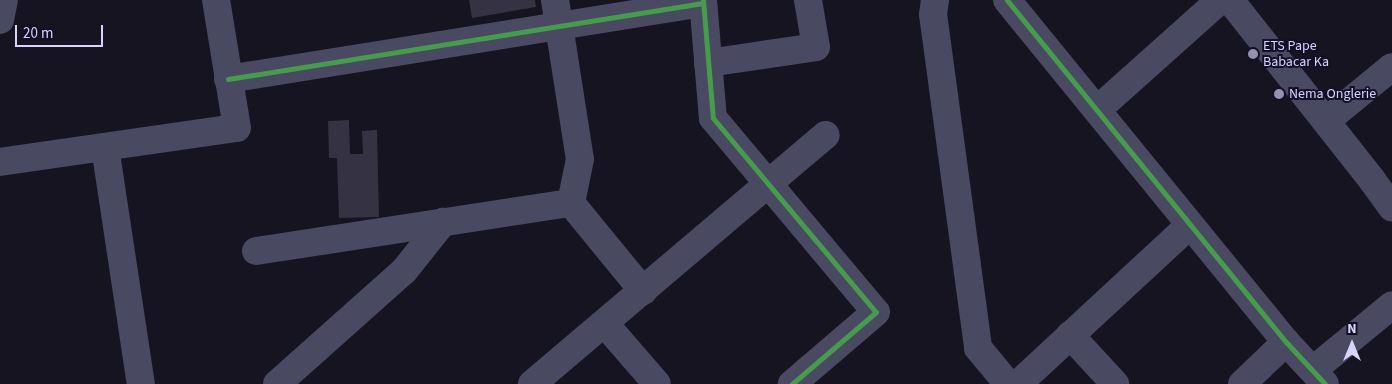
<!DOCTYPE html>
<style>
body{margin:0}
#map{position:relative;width:1392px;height:384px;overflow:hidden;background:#161421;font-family:"Source Sans 3",sans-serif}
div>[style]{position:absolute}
.building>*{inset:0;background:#343243}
.minor>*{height:28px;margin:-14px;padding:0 14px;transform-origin:14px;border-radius:14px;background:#4a4962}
.cycleway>*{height:5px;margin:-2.5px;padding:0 2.5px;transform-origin:2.5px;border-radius:2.5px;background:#469c4c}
.dots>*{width:14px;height:14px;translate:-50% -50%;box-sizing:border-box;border:2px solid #130f26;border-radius:50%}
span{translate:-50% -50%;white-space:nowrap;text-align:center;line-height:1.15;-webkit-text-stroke:4px #130f26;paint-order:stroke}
.poi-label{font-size:14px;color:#d9d4ff}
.left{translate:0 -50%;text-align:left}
.north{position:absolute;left:1327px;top:319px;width:50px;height:50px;-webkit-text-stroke:4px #130f26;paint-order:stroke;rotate:0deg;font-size:14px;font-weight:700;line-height:20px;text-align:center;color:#d9d4ff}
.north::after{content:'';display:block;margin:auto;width:18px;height:22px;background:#d9d4ff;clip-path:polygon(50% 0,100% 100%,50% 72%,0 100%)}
.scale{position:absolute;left:15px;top:25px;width:88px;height:22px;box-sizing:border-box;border:2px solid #d9d4ff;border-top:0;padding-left:6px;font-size:15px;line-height:18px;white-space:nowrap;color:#d9d4ff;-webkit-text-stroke:4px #130f26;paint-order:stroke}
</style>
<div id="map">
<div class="building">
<i style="clip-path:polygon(469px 0,535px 0,536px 7px,472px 18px)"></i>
<i style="clip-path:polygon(349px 120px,350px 154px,363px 154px,362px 131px,377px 130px,379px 217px,339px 218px,337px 158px,329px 158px,328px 121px)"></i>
</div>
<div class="minor">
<i style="left:555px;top:0;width:161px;rotate:81.1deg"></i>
<i style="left:580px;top:159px;width:45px;rotate:101.6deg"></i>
<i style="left:703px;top:0;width:118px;rotate:85.2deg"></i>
<i style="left:713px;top:118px;width:253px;rotate:50deg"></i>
<i style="left:876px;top:312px;width:111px;rotate:139.4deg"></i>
<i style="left:935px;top:0;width:14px;rotate:98deg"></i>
<i style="left:933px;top:14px;width:337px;rotate:82.3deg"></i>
<i style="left:978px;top:348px;width:47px;rotate:50.2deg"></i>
<i style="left:1007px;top:0;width:441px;rotate:50.8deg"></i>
<i style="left:1286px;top:342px;width:57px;rotate:47.1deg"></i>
<i style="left:1230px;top:0;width:229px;rotate:51.7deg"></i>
<i style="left:1372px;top:180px;width:34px;rotate:54deg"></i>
<i style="left:0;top:20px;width:20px;rotate:-79deg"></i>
<i style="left:708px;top:63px;width:109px;rotate:-8.4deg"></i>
<i style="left:816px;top:47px;width:48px;rotate:-99.7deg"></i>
<i style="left:228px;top:79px;width:481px;rotate:-9.1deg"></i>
<i style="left:1097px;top:110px;width:165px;rotate:-41.8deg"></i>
<i style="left:1326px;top:121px;width:85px;rotate:-39.3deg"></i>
<i style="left:105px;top:147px;width:240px;rotate:81.4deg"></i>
<i style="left:0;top:162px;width:239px;rotate:-8.2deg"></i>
<i style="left:237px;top:128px;width:130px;rotate:-99.3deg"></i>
<i style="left:571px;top:203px;width:114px;rotate:50.7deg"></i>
<i style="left:256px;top:251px;width:319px;rotate:-8.7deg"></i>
<i style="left:605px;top:324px;width:79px;rotate:49.1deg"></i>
<i style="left:1070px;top:335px;width:67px;rotate:47.4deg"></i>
<i style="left:1313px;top:370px;width:102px;rotate:-39.4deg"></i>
<i style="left:277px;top:384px;width:170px;rotate:-41.7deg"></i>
<i style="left:404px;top:271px;width:63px;rotate:-51.5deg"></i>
<i style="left:532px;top:384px;width:385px;rotate:-40.3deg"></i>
<i style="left:1018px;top:384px;width:234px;rotate:-42.8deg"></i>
<i style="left:1242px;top:384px;width:61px;rotate:-43.7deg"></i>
</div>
<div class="cycleway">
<i style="left:703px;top:0;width:118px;rotate:85.2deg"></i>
<i style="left:713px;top:118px;width:253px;rotate:50deg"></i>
<i style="left:876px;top:312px;width:111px;rotate:139.4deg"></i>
<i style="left:1007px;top:0;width:441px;rotate:50.8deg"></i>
<i style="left:1286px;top:342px;width:57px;rotate:47.1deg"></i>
<i style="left:228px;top:79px;width:481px;rotate:-9.1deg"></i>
</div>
<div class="dots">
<i style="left:1253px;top:54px;background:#9591b1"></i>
<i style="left:1279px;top:94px;background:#9591b1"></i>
</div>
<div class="poi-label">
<span class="left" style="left:1263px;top:54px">ETS Pape<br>Babacar Ka</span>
<span class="left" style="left:1289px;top:94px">Nema Onglerie</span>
</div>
<div class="north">N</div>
<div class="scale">20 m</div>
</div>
